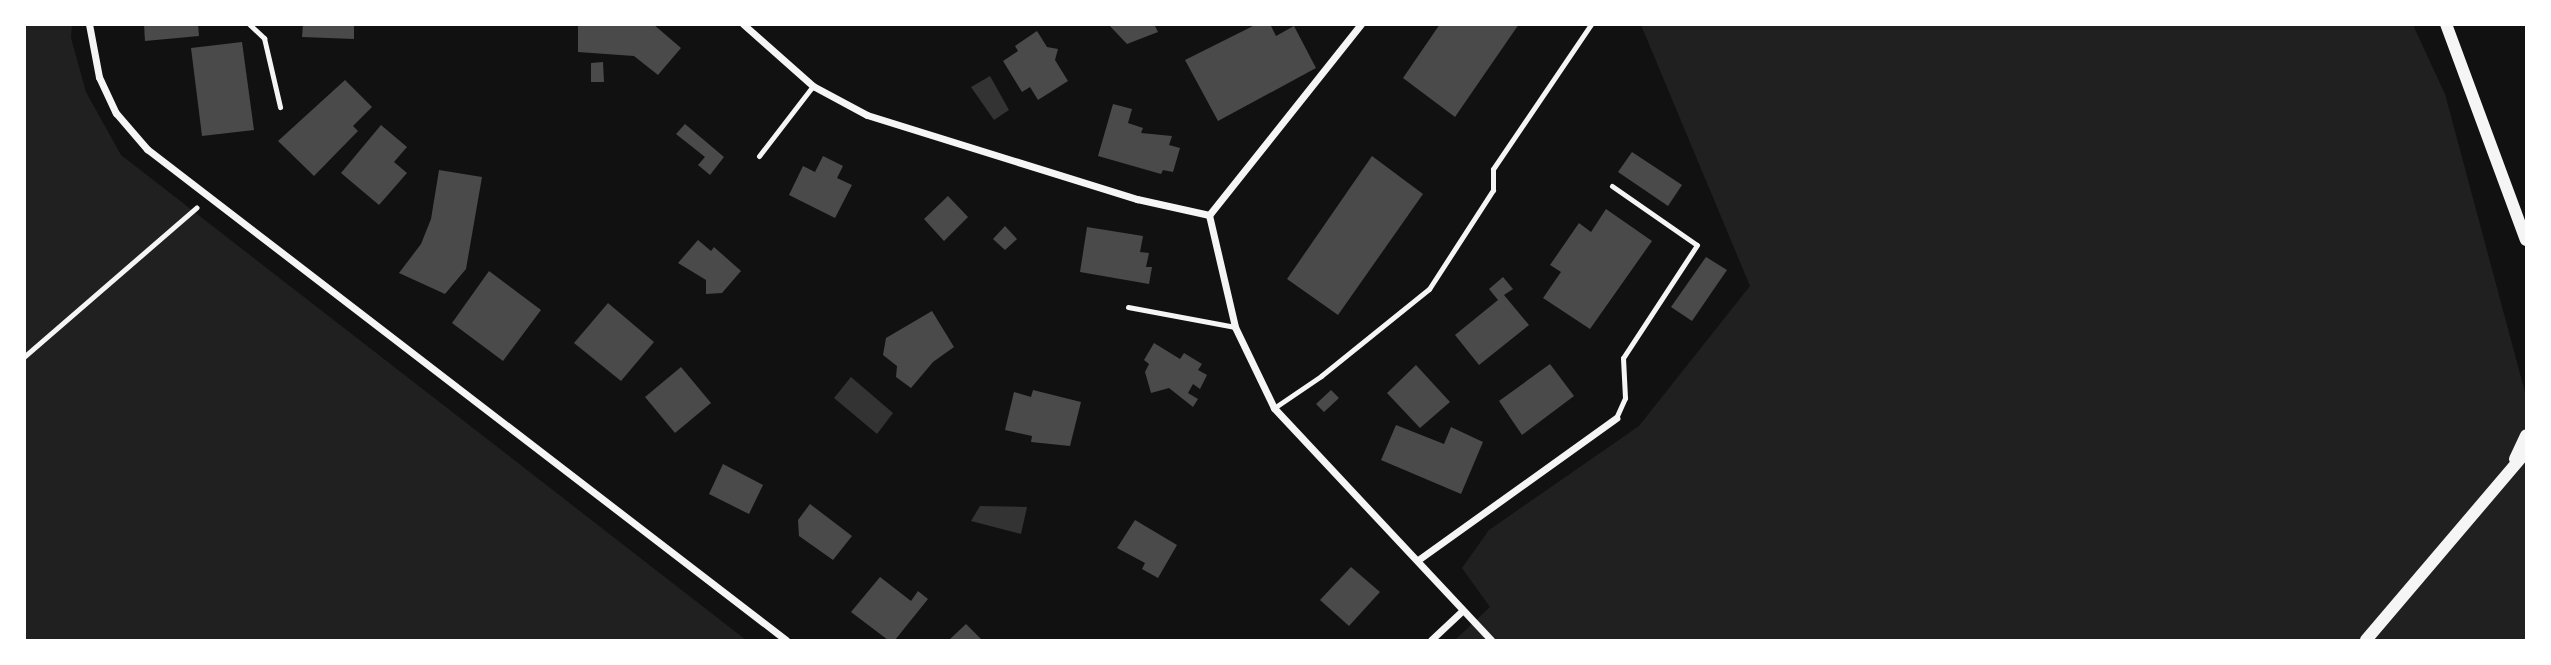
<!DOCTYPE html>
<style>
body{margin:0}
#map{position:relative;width:2551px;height:665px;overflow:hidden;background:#111;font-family:Manrope,sans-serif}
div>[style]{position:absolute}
.green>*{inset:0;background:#202020}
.water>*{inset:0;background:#333}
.building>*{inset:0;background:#4a4a4a}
.path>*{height:4.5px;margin:-2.25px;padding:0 2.25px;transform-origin:2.25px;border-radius:2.25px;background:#f5f5f5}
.service>*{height:5px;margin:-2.5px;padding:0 2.5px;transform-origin:2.5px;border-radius:2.5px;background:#f5f5f5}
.minor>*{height:7px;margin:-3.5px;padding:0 3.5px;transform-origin:3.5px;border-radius:3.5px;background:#f5f5f5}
.tertiary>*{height:12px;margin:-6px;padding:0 6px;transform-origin:6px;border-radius:6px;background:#f5f5f5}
span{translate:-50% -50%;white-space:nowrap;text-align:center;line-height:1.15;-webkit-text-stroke:7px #fff;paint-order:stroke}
.frame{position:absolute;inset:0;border:26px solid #fff;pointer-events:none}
</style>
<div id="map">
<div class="green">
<i style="clip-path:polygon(24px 25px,72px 25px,71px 38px,86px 92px,121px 155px,746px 640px,25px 640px)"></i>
<i style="clip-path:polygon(1641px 25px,2413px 25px,2445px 94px,2526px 396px,2526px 640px,1455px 640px,1490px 607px,1462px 568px,1489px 530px,1639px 426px,1750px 286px)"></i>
</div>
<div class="water">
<i style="clip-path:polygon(990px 76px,1009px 110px,994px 120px,971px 87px)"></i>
<i style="clip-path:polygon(851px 377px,893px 413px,877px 434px,834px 398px)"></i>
<i style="clip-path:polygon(980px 506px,1027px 507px,1021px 534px,971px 521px)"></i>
</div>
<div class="building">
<i style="clip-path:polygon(144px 24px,198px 24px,199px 36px,145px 41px)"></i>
<i style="clip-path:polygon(303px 24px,354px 24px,354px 39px,302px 37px)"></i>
<i style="clip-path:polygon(578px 24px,653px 24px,681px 48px,658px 75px,634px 56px,578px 52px)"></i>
<i style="clip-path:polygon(1108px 24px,1154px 24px,1158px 32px,1127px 44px)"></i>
<i style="clip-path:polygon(1257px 24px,1270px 24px,1276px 36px,1294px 26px,1316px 68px,1218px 121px,1185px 60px)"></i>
<i style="clip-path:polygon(1440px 24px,1519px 24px,1455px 117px,1403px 78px)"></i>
<i style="clip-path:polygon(1037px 31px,1047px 47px,1058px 49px,1055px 60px,1068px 81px,1038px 100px,1030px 87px,1022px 92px,1003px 61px,1018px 51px,1015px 46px)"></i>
<i style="clip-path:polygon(242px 42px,254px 130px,202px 136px,191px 48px)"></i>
<i style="clip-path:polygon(603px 62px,604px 82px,591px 82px,591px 63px)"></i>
<i style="clip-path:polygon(345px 80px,372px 107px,353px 126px,358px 131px,314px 176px,278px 141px)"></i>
<i style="clip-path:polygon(1113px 104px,1132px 109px,1128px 123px,1143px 128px,1141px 133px,1172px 136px,1169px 145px,1180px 148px,1173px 172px,1163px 170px,1161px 174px,1098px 156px)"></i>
<i style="clip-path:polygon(685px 124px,724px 157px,710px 175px,698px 165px,705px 157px,676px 134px)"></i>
<i style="clip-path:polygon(381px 125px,407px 147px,394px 162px,407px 173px,379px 205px,341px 173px)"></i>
<i style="clip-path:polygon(1632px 152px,1682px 185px,1668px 206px,1618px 172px)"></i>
<i style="clip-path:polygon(823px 156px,843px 166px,837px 178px,852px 185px,835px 218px,789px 195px,803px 166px,815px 172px)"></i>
<i style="clip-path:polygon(1372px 156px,1423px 194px,1338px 315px,1287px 279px)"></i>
<i style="clip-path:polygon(439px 170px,482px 177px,466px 269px,445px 294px,399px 273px,421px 244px,431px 219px)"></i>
<i style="clip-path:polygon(948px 196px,968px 217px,944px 241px,924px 219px)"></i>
<i style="clip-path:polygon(1606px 209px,1652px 241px,1590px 329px,1543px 298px,1561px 272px,1550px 265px,1579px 223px,1591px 232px)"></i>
<i style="clip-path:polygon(1005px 226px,1017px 239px,1005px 250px,993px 239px)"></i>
<i style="clip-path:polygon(1087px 227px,1143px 236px,1140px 252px,1149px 253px,1146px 267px,1152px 267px,1149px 284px,1080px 272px)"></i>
<i style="clip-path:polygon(698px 240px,711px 251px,714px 247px,741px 271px,722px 293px,706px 294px,706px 280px,678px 263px)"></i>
<i style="clip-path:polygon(1706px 257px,1727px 270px,1692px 321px,1671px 307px)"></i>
<i style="clip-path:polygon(489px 271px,541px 310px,503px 361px,452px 323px)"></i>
<i style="clip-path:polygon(1503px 277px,1513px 289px,1504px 295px,1529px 325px,1479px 365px,1455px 335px,1498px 300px,1489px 289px)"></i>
<i style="clip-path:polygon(608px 303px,654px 342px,621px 381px,574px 343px)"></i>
<i style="clip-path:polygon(932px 311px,954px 347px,933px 362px,911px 388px,896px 377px,897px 366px,883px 355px,886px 338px)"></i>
<i style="clip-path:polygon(1154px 343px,1180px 359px,1184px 353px,1202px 364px,1198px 370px,1207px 375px,1200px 389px,1193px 384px,1188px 393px,1198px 399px,1193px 407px,1169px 388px,1151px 393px,1145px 372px,1149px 364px,1144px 360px)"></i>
<i style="clip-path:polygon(1550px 364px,1574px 396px,1522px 435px,1499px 401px)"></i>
<i style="clip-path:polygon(1416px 365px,1450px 402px,1420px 428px,1387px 393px)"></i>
<i style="clip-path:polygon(681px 367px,711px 403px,675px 433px,645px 397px)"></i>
<i style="clip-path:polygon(1033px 390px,1081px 402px,1070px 446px,1031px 442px,1032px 436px,1005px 430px,1014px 392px,1031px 397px)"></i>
<i style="clip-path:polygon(1331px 390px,1339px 398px,1324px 412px,1316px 404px)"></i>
<i style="clip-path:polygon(1396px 425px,1444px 444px,1451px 427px,1483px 442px,1461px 494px,1381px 460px)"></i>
<i style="clip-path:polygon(723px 464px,763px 485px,749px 514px,709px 494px)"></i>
<i style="clip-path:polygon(810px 504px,852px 536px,833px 560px,799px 536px,798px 520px)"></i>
<i style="clip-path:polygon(1135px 520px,1177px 545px,1158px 578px,1142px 569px,1145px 563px,1117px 548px)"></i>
<i style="clip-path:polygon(1351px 567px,1380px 592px,1349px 626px,1320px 600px)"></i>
<i style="clip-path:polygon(880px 577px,911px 601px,918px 591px,928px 599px,895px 640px,888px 640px,851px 612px)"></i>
<i style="clip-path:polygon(966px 624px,982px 640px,949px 640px)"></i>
</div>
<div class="path">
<i style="left:24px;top:357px;width:228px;rotate:-40.9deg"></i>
</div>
<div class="service">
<i style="left:249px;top:24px;width:21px;rotate:43deg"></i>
<i style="left:264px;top:38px;width:71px;rotate:76.9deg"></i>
<i style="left:759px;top:156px;width:88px;rotate:-52.4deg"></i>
<i style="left:1612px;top:186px;width:103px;rotate:34.8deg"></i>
<i style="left:1697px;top:245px;width:135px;rotate:123.2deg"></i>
<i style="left:1623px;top:358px;width:40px;rotate:87.1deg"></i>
<i style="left:1625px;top:398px;width:22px;rotate:114deg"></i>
<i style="left:1128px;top:307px;width:109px;rotate:10.6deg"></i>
<i style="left:1274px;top:408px;width:57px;rotate:-34.2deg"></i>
<i style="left:1321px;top:376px;width:139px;rotate:-38.9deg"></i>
<i style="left:1429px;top:289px;width:118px;rotate:-57.1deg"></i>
<i style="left:1493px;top:190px;width:21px;rotate:-90deg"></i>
<i style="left:1493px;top:169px;width:175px;rotate:-55.9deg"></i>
</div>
<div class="minor">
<i style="left:89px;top:24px;width:54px;rotate:79.3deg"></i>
<i style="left:99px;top:77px;width:40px;rotate:65deg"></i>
<i style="left:116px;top:113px;width:48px;rotate:49.3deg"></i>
<i style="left:147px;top:149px;width:806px;rotate:37.54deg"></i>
<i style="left:743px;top:24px;width:94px;rotate:41.5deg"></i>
<i style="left:813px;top:86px;width:61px;rotate:28.2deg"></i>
<i style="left:867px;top:115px;width:283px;rotate:17.3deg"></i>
<i style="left:1137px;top:199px;width:74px;rotate:12.5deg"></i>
<i style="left:1361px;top:24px;width:244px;rotate:128.5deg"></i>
<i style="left:1209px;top:215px;width:115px;rotate:76.9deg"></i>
<i style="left:1235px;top:327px;width:90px;rotate:64.3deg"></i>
<i style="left:1274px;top:408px;width:318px;rotate:46.9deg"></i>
<i style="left:1418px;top:560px;width:244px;rotate:-35.6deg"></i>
<i style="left:1431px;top:640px;width:42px;rotate:-43.1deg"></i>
</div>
<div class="tertiary">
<i style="left:2446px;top:24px;width:230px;rotate:69.7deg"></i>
<i style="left:2515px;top:459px;width:26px;rotate:-65deg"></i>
<i style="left:2366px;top:640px;width:247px;rotate:-49.6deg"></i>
</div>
<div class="frame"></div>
</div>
